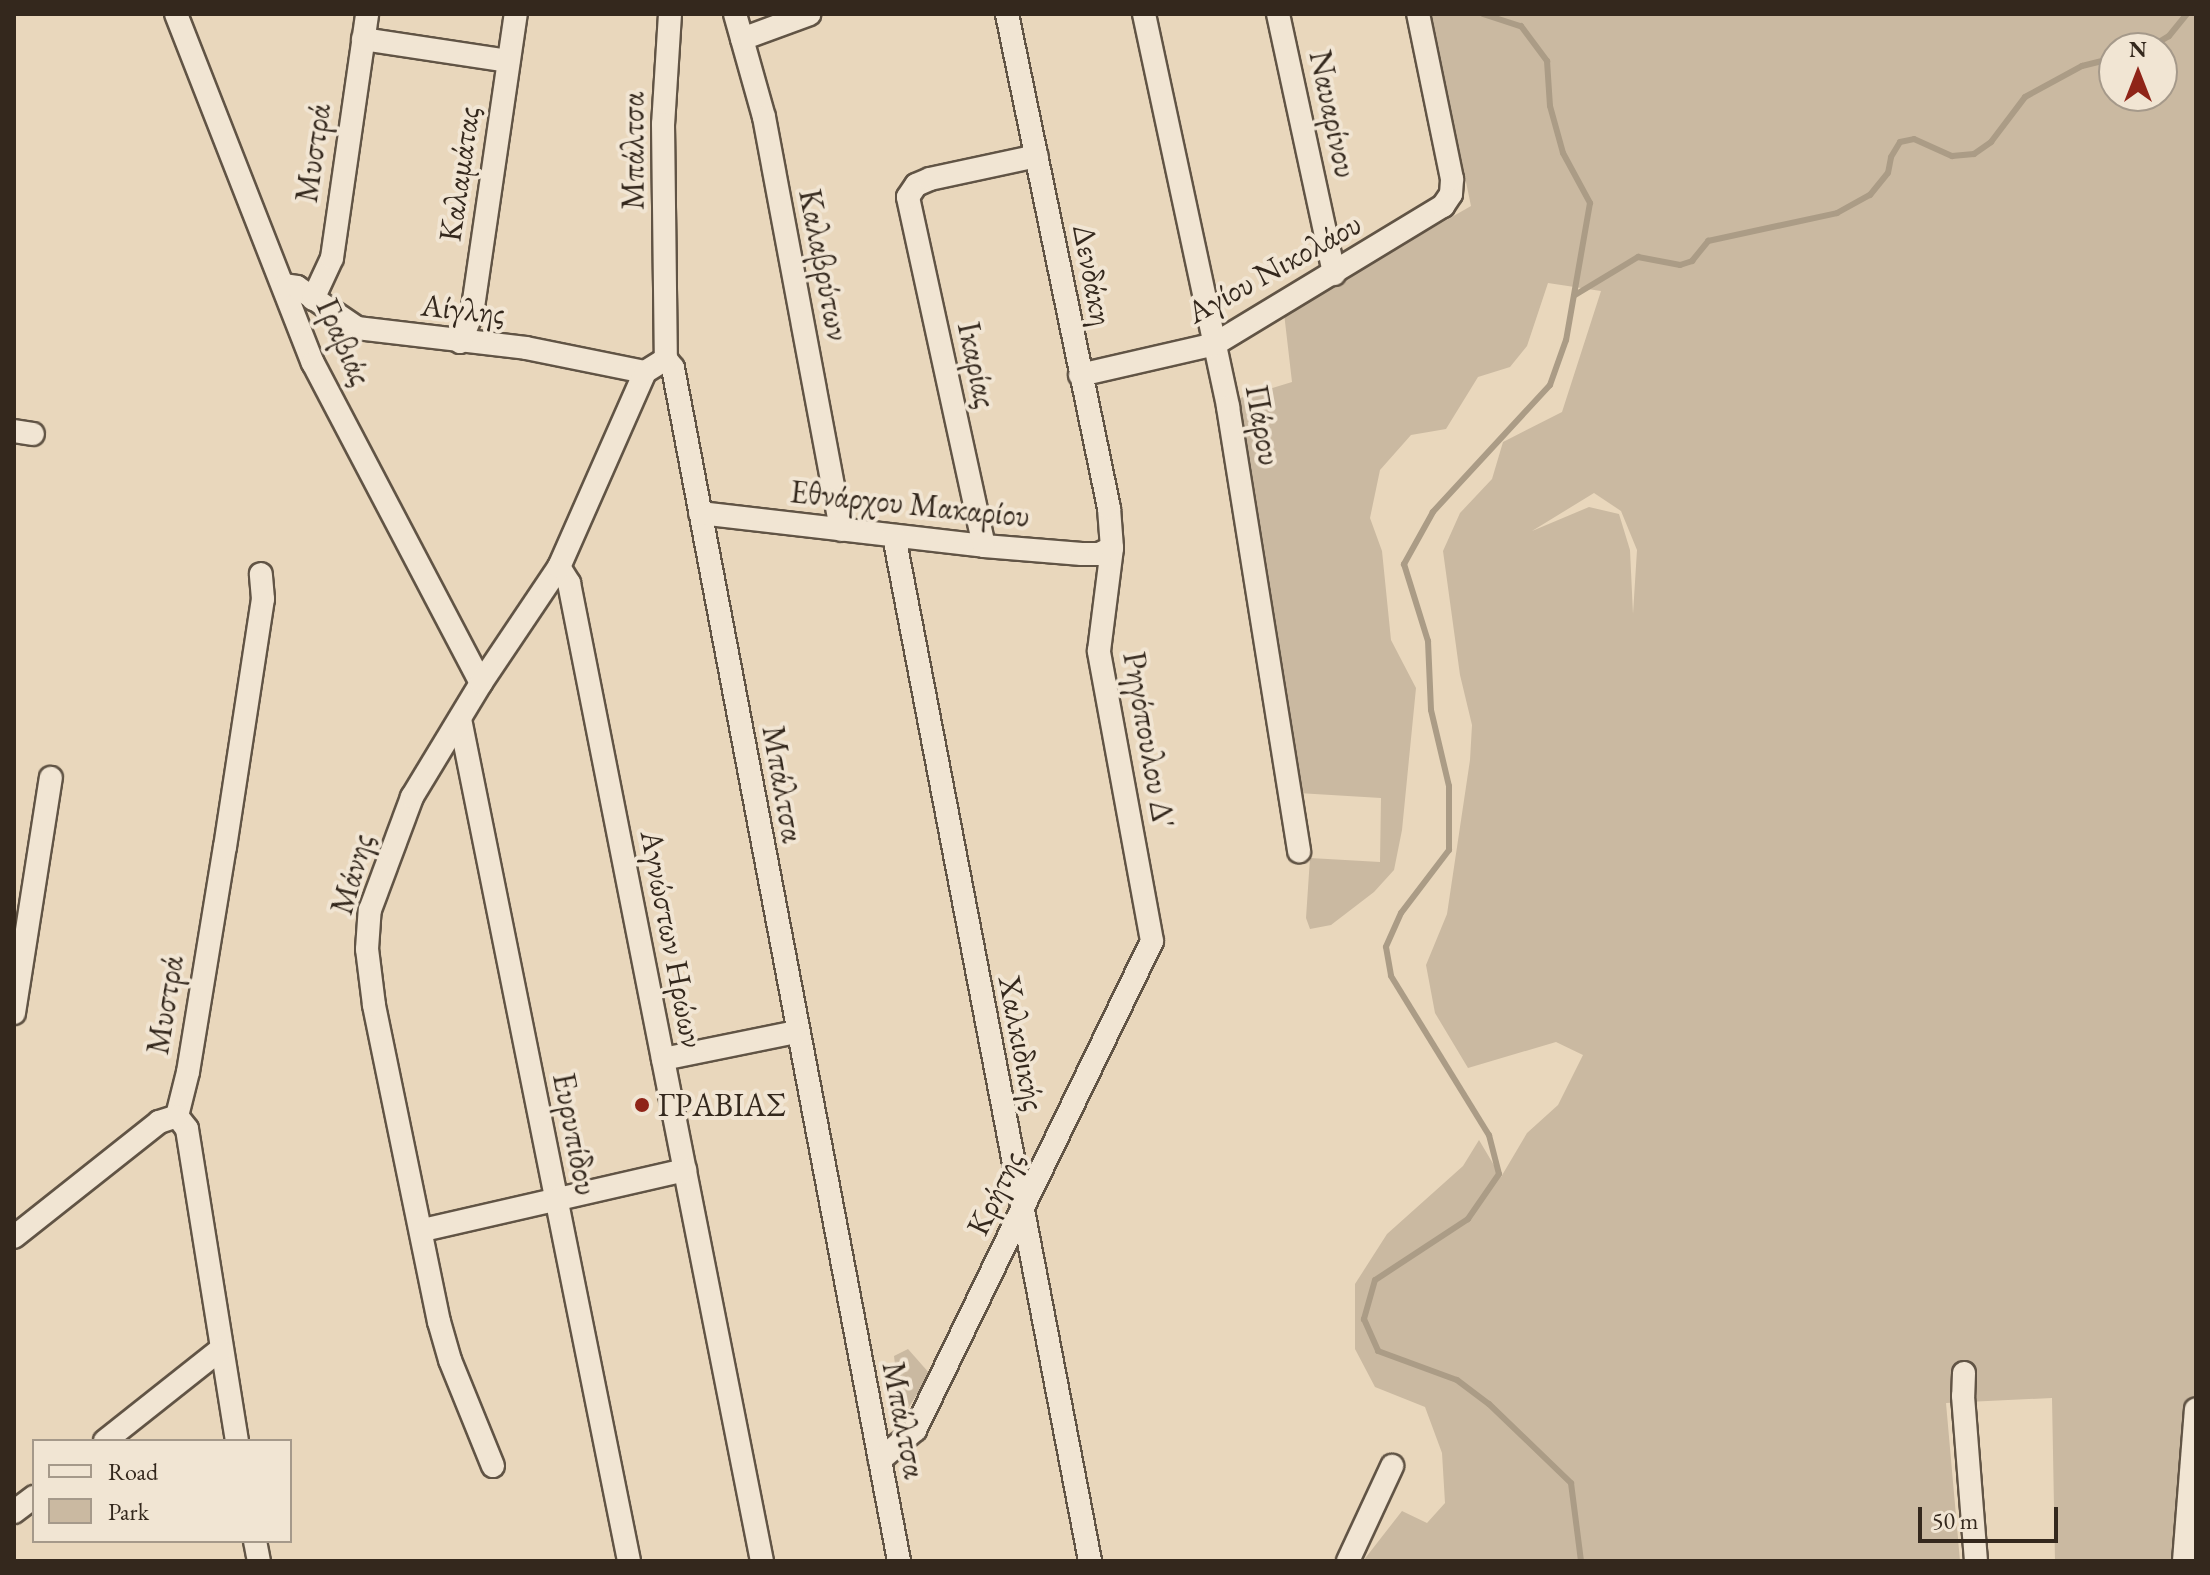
<!DOCTYPE html>
<meta charset="utf-8">
<style>
body{margin:0}
#map{position:relative;width:2210px;height:1575px;overflow:hidden;background:#e9d7bc;font-family:"EB Garamond",serif}
div>[style]{position:absolute}
.green>*{inset:0;background:#cab9a1}
.stream>*{height:6px;margin:-3px;padding:0 3px;transform-origin:3px;border-radius:3px;background:#ab9c86}
.roads{filter:drop-shadow(2px 0 #615445) drop-shadow(-2px 0 #615445) drop-shadow(0 2px #615445) drop-shadow(0 -2px #615445)}
.minor>*{height:22px;margin:-11px;padding:0 11px;transform-origin:11px;border-radius:11px;background:#f1e5d3}
.dots>*{width:22px;height:22px;translate:-50% -50%;box-sizing:border-box;border:4px solid #f1e5d3;border-radius:50%}
span{translate:-50% -50%;white-space:nowrap;text-align:center;line-height:1.15;-webkit-text-stroke:8px #f1e5d3;paint-order:stroke}
.street-label{font-size:32px;color:#34281d}
.poi-label{font-size:32px;color:#34281d}
.left{translate:0 -50%;text-align:left}
.frame{position:absolute;inset:0;border:16px solid #34281d;pointer-events:none}
.legend{position:absolute;left:32px;top:1439px;width:260px;height:104px;box-sizing:border-box;background:#f1e5d3;border:2px solid #a5998a;margin:0;padding:10px 14px;list-style:none;font-size:24px;color:#34281d}
.legend li{display:flex;align-items:center;gap:16px;height:40px}
.legend b{width:40px;border:2px solid #a5998a}
.north{position:absolute;left:2098px;top:32px;width:80px;height:80px;box-sizing:border-box;background:#f1e5d3;border:2px solid #a5998a;border-radius:50%;rotate:0deg;font-size:22px;font-weight:700;line-height:32px;text-align:center;color:#34281d}
.north::after{content:'';display:block;margin:auto;width:28px;height:36px;background:#8f2418;clip-path:polygon(50% 0,100% 100%,50% 72%,0 100%)}
.scale{position:absolute;left:1918px;top:1507px;width:140px;height:36px;box-sizing:border-box;border:4px solid #34281d;border-top:0;padding-left:10px;font-size:24px;line-height:28px;white-space:nowrap;color:#34281d;-webkit-text-stroke:6px #f1e5d3;paint-order:stroke}
</style>
<div id="map">
<div class="green">
<i style="clip-path:polygon(evenodd,1431px 14px,2196px 14px,2196px 1561px,2055px 1561px,2052px 1398px,1946px 1403px,1960px 1561px,1363px 1561px,1402px 1511px,1427px 1523px,1445px 1503px,1442px 1453px,1425px 1407px,1375px 1387px,1355px 1349px,1355px 1284px,1387px 1234px,1463px 1166px,1479px 1140px,1501px 1177px,1527px 1133px,1558px 1105px,1583px 1055px,1556px 1042px,1468px 1068px,1435px 1013px,1426px 965px,1447px 914px,1470px 760px,1472px 725px,1460px 675px,1443px 551px,1460px 513px,1492px 479px,1503px 442px,1562px 412px,1601px 291px,1548px 283px,1527px 346px,1510px 367px,1478px 377px,1446px 429px,1411px 435px,1380px 470px,1370px 518px,1382px 551px,1391px 640px,1416px 688px,1402px 830px,1394px 870px,1374px 892px,1331px 925px,1310px 929px,1306px 918px,1310px 858px,1380px 862px,1381px 798px,1298px 793px,1237px 399px,1292px 382px,1284px 313px,1471px 206px,1431px 14px,2114px 48px,2162px 48px,2162px 96px,2114px 96px,2114px 48px,1431px 14px,1594px 493px,1621px 511px,1637px 550px,1633px 614px,1630px 550px,1619px 514px,1589px 507px,1532px 531px,1594px 493px)"></i>
<i style="clip-path:polygon(908px 1349px,930px 1374px,902px 1418px,894px 1356px)"></i>
</div>
<div class="stream">
<i style="left:1483px;top:14px;width:40px;rotate:18deg"></i>
<i style="left:1521px;top:26px;width:44px;rotate:53.4deg"></i>
<i style="left:1547px;top:61px;width:45px;rotate:86.2deg"></i>
<i style="left:1550px;top:106px;width:49px;rotate:74.5deg"></i>
<i style="left:1563px;top:153px;width:57px;rotate:61.6deg"></i>
<i style="left:1590px;top:203px;width:139px;rotate:99.9deg"></i>
<i style="left:1566px;top:340px;width:48px;rotate:109.6deg"></i>
<i style="left:1550px;top:385px;width:173px;rotate:132.7deg"></i>
<i style="left:1433px;top:512px;width:60px;rotate:119.1deg"></i>
<i style="left:1404px;top:564px;width:81px;rotate:72.7deg"></i>
<i style="left:1428px;top:641px;width:69px;rotate:87.5deg"></i>
<i style="left:1431px;top:710px;width:78px;rotate:76.7deg"></i>
<i style="left:1449px;top:786px;width:64px;rotate:90deg"></i>
<i style="left:1449px;top:850px;width:79px;rotate:127.3deg"></i>
<i style="left:1401px;top:913px;width:37px;rotate:114deg"></i>
<i style="left:1386px;top:947px;width:29px;rotate:80deg"></i>
<i style="left:1391px;top:976px;width:187px;rotate:58.4deg"></i>
<i style="left:1489px;top:1135px;width:40px;rotate:75.6deg"></i>
<i style="left:1499px;top:1174px;width:55px;rotate:124.6deg"></i>
<i style="left:1468px;top:1219px;width:111px;rotate:146.7deg"></i>
<i style="left:1375px;top:1280px;width:41px;rotate:105.8deg"></i>
<i style="left:1364px;top:1319px;width:35px;rotate:66deg"></i>
<i style="left:1378px;top:1351px;width:84px;rotate:20.2deg"></i>
<i style="left:1457px;top:1380px;width:40px;rotate:37deg"></i>
<i style="left:1489px;top:1404px;width:114px;rotate:43.9deg"></i>
<i style="left:1571px;top:1483px;width:79px;rotate:82.7deg"></i>
<i style="left:2149px;top:48px;width:23px;rotate:-31deg"></i>
<i style="left:2169px;top:36px;width:28px;rotate:-51deg"></i>
<i style="left:1575px;top:295px;width:74px;rotate:-31.1deg"></i>
<i style="left:1638px;top:257px;width:43px;rotate:10.8deg"></i>
<i style="left:1680px;top:265px;width:13px;rotate:-18deg"></i>
<i style="left:1692px;top:261px;width:26px;rotate:-51deg"></i>
<i style="left:1708px;top:241px;width:132px;rotate:-12.2deg"></i>
<i style="left:1837px;top:213px;width:38px;rotate:-29deg"></i>
<i style="left:1870px;top:195px;width:28px;rotate:-51deg"></i>
<i style="left:1888px;top:173px;width:16px;rotate:-79deg"></i>
<i style="left:1891px;top:157px;width:17px;rotate:-59deg"></i>
<i style="left:1900px;top:142px;width:14px;rotate:-12deg"></i>
<i style="left:1914px;top:139px;width:42px;rotate:24.1deg"></i>
<i style="left:1952px;top:156px;width:22px;rotate:-5deg"></i>
<i style="left:1974px;top:154px;width:21px;rotate:-35deg"></i>
<i style="left:1991px;top:142px;width:56px;rotate:-52.9deg"></i>
<i style="left:2025px;top:97px;width:65px;rotate:-28.5deg"></i>
<i style="left:2082px;top:66px;width:33px;rotate:-14deg"></i>
</div>
<div class="roads">
<div class="minor">
<i style="left:176px;top:14px;width:375px;rotate:68.6deg"></i>
<i style="left:313px;top:363px;width:361px;rotate:62.3deg"></i>
<i style="left:670px;top:14px;width:110px;rotate:93.6deg"></i>
<i style="left:663px;top:124px;width:235px;rotate:89.3deg"></i>
<i style="left:666px;top:359px;width:11px;rotate:52deg"></i>
<i style="left:673px;top:368px;width:1214px;rotate:79.27deg"></i>
<i style="left:735px;top:14px;width:107px;rotate:74.3deg"></i>
<i style="left:764px;top:117px;width:420px;rotate:79.4deg"></i>
<i style="left:1144px;top:14px;width:402px;rotate:77.9deg"></i>
<i style="left:1228px;top:407px;width:450px;rotate:80.9deg"></i>
<i style="left:1278px;top:14px;width:266px;rotate:77.8deg"></i>
<i style="left:363px;top:39px;width:147px;rotate:8.6deg"></i>
<i style="left:742px;top:39px;width:72px;rotate:-20.2deg"></i>
<i style="left:285px;top:285px;width:12px;rotate:9deg"></i>
<i style="left:297px;top:287px;width:73px;rotate:34.3deg"></i>
<i style="left:357px;top:328px;width:170px;rotate:6.7deg"></i>
<i style="left:526px;top:348px;width:121px;rotate:11.4deg"></i>
<i style="left:313px;top:299px;width:45px;rotate:-65.1deg"></i>
<i style="left:332px;top:258px;width:246px;rotate:-81.8deg"></i>
<i style="left:460px;top:342px;width:30px;rotate:-67deg"></i>
<i style="left:472px;top:314px;width:303px;rotate:-81.7deg"></i>
<i style="left:1080px;top:375px;width:139px;rotate:-12.9deg"></i>
<i style="left:1215px;top:344px;width:267px;rotate:-31.2deg"></i>
<i style="left:1443px;top:206px;width:14px;rotate:-56deg"></i>
<i style="left:1451px;top:194px;width:15px;rotate:-86deg"></i>
<i style="left:1452px;top:179px;width:168px;rotate:-101.6deg"></i>
<i style="left:14px;top:431px;width:19px;rotate:9deg"></i>
<i style="left:700px;top:513px;width:286px;rotate:6.6deg"></i>
<i style="left:984px;top:546px;width:98px;rotate:4.7deg"></i>
<i style="left:1082px;top:554px;width:17px"></i>
<i style="left:1099px;top:554px;width:14px;rotate:-25deg"></i>
<i style="left:894px;top:536px;width:1044px;rotate:79.17deg"></i>
<i style="left:984px;top:546px;width:357px;rotate:-102.3deg"></i>
<i style="left:908px;top:197px;width:14px;rotate:-56deg"></i>
<i style="left:916px;top:185px;width:15px;rotate:-23deg"></i>
<i style="left:930px;top:179px;width:109px;rotate:-12.1deg"></i>
<i style="left:559px;top:567px;width:19px;rotate:58deg"></i>
<i style="left:569px;top:583px;width:997px;rotate:78.84deg"></i>
<i style="left:460px;top:719px;width:859px;rotate:78.65deg"></i>
<i style="left:14px;top:1013px;width:238px;rotate:-81.1deg"></i>
<i style="left:663px;top:1059px;width:136px;rotate:-11.5deg"></i>
<i style="left:177px;top:1116px;width:45px;rotate:-76deg"></i>
<i style="left:188px;top:1072px;width:228px;rotate:-80.7deg"></i>
<i style="left:225px;top:847px;width:251px;rotate:-81.3deg"></i>
<i style="left:263px;top:599px;width:25px;rotate:-95deg"></i>
<i style="left:177px;top:1116px;width:16px;rotate:52deg"></i>
<i style="left:187px;top:1129px;width:316px;rotate:80.9deg"></i>
<i style="left:423px;top:1230px;width:269px;rotate:-12.9deg"></i>
<i style="left:14px;top:1237px;width:185px;rotate:-38.4deg"></i>
<i style="left:159px;top:1122px;width:19px;rotate:-18deg"></i>
<i style="left:1964px;top:1373px;width:23px;rotate:92deg"></i>
<i style="left:1963px;top:1396px;width:166px;rotate:85.5deg"></i>
<i style="left:105px;top:1441px;width:147px;rotate:-38.4deg"></i>
<i style="left:880px;top:1460px;width:46px;rotate:-40.6deg"></i>
<i style="left:915px;top:1430px;width:543px;rotate:-64.14deg"></i>
<i style="left:1152px;top:941px;width:295px;rotate:-100.4deg"></i>
<i style="left:1099px;top:651px;width:104px;rotate:-82.8deg"></i>
<i style="left:1112px;top:548px;width:40px;rotate:-94.3deg"></i>
<i style="left:1109px;top:508px;width:504px;rotate:-101.67deg"></i>
<i style="left:493px;top:1466px;width:114px;rotate:-112.1deg"></i>
<i style="left:450px;top:1360px;width:40px;rotate:-106deg"></i>
<i style="left:439px;top:1322px;width:324px;rotate:-101.6deg"></i>
<i style="left:374px;top:1005px;width:56px;rotate:-97.1deg"></i>
<i style="left:367px;top:949px;width:39px;rotate:-86deg"></i>
<i style="left:370px;top:910px;width:121px;rotate:-69.6deg"></i>
<i style="left:412px;top:797px;width:133px;rotate:-58.8deg"></i>
<i style="left:481px;top:683px;width:140px;rotate:-56.1deg"></i>
<i style="left:559px;top:567px;width:213px;rotate:-66.2deg"></i>
<i style="left:645px;top:372px;width:25px;rotate:-32deg"></i>
<i style="left:14px;top:1512px;width:25px;rotate:-37deg"></i>
<i style="left:255px;top:1541px;width:20px;rotate:79deg"></i>
<i style="left:1348px;top:1561px;width:105px;rotate:-65.1deg"></i>
<i style="left:2184px;top:1561px;width:152px;rotate:-85.5deg"></i>
</div>
</div>
<div class="dots">
<i style="left:642px;top:1105px;background:#8f2418"></i>
</div>
<div class="street-label">
<span style="left:1333px;top:114px;rotate:78deg">Ναυαρίνου</span>
<span style="left:633px;top:151px;rotate:-90deg">Μπάλτσα</span>
<span style="left:313px;top:153px;rotate:-82deg">Μυστρά</span>
<span style="left:459px;top:174px;rotate:-82deg">Καλαμάτας</span>
<span style="left:824px;top:265px;rotate:79deg">Καλαβρύτων</span>
<span style="left:1274px;top:268px;rotate:-29deg">Αγίου Νικολάου</span>
<span style="left:1093px;top:275px;rotate:79deg">Δενδάκη</span>
<span style="left:463px;top:309px;rotate:6deg">Αίγλης</span>
<span style="left:344px;top:342px;rotate:66deg">Γραβιάς</span>
<span style="left:977px;top:365px;rotate:78deg">Ικαρίας</span>
<span style="left:1263px;top:425px;rotate:80deg">Πάρου</span>
<span style="left:910px;top:504px;rotate:6deg">Εθνάρχου Μακαρίου</span>
<span style="left:1149px;top:740px;rotate:80deg">Ρηγόπουλου Δ'</span>
<span style="left:783px;top:784px;rotate:80deg">Μπάλτσα</span>
<span style="left:352px;top:874px;rotate:-74deg">Μάνης</span>
<span style="left:672px;top:939px;rotate:79deg">Αγνώστων Ηρώων</span>
<span style="left:165px;top:1005px;rotate:-81deg">Μυστρά</span>
<span style="left:1022px;top:1043px;rotate:79deg">Χαλκιδικής</span>
<span style="left:575px;top:1134px;rotate:79deg">Ευρυπίδου</span>
<span style="left:995px;top:1193px;rotate:-64deg">Κρήτης</span>
<span style="left:904px;top:1420px;rotate:79deg">Μπάλτσα</span>
</div>
<div class="poi-label">
<span class="left" style="left:658px;top:1105px">ΓΡΑΒΙΑΣ</span>
</div>
<div class="frame"></div>
<ul class="legend">
<li><b style="height:10px;background:#f1e5d3"></b>Road</li>
<li><b style="height:22px;background:#cab9a1"></b>Park</li>
</ul>
<div class="north">N</div>
<div class="scale">50 m</div>
</div>
